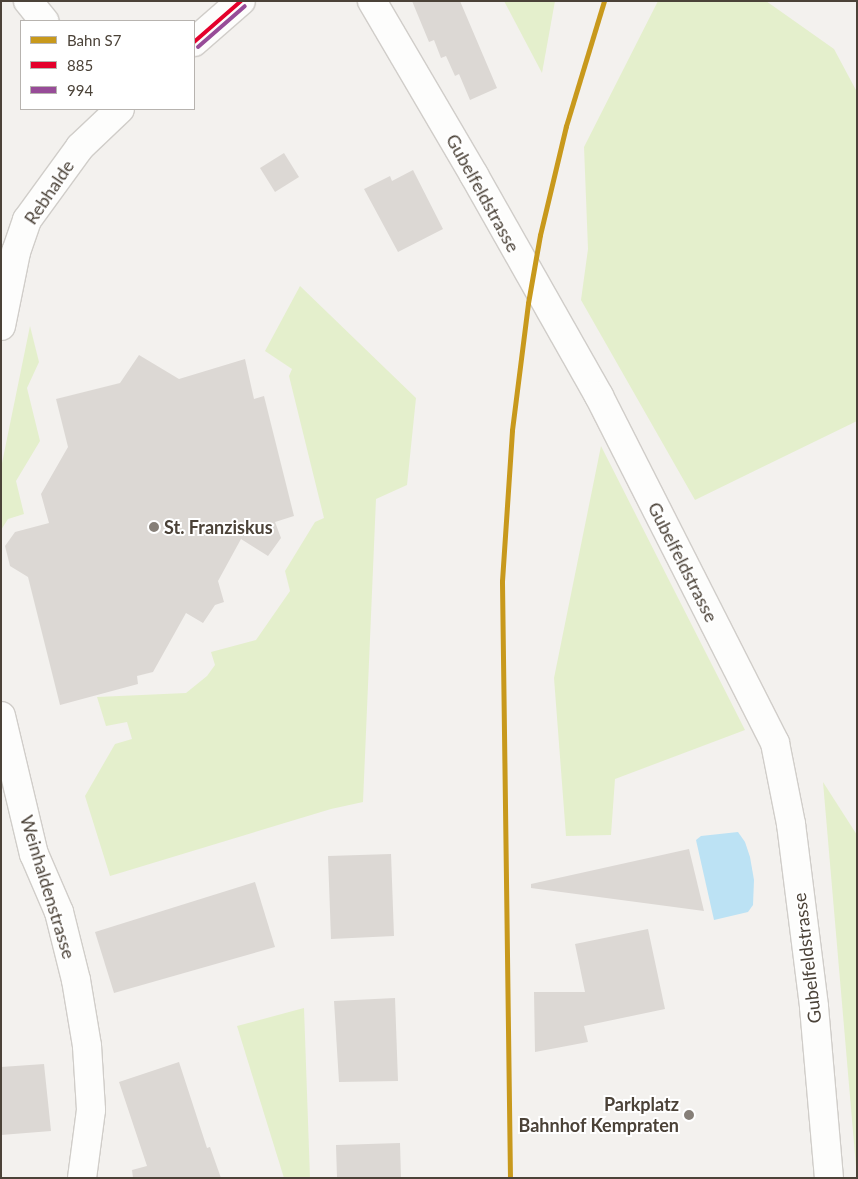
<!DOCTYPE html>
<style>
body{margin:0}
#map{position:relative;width:858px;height:1179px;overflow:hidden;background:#f3f1ee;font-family:Lato,sans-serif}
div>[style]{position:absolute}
.green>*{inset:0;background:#e4efcc}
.water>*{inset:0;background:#bce2f4}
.building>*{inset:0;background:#dcd8d4}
.roads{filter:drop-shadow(1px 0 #d0cdc9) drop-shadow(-1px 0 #d0cdc9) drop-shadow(0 1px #d0cdc9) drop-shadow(0 -1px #d0cdc9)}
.minor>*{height:28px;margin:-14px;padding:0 14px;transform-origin:14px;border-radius:14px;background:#fdfdfc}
.bus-1>*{height:4px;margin:-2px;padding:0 2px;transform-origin:2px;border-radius:2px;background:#e4002b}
.bus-2>*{height:4px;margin:-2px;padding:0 2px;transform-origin:2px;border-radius:2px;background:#974c98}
.rail-1>*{height:5px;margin:-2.5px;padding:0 2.5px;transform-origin:2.5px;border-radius:2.5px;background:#c8991c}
.dots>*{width:14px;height:14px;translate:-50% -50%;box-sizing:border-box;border:2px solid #fff;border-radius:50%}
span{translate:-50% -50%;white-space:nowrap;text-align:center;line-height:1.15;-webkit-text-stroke:4px #fff;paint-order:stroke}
.street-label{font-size:18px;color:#4b4238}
.poi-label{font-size:18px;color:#4b4238;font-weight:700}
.left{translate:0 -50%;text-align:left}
.right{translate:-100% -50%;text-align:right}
.frame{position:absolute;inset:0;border:2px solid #4b4238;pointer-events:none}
.legend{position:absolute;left:20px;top:20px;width:175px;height:90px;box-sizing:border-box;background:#fff;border:1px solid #b7b3af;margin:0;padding:6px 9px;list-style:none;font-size:15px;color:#4b4238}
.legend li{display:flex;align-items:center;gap:10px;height:25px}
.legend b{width:25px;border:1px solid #b7b3af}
</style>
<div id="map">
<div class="green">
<i style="clip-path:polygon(504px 1px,555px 1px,542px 73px)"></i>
<i style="clip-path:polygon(658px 1px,766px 1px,834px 49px,857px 92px,857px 421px,695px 500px,581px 300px,588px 249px,584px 147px)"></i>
<i style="clip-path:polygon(300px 286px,416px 398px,407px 485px,376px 499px,363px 802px,331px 809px,110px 876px,85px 796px,115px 744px,132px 739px,127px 722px,106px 726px,97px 697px,186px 693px,207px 676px,215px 665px,211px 652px,256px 640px,290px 591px,285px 571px,315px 522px,324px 518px,289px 376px,292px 369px,265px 351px)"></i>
<i style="clip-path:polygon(30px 326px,39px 362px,27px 388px,40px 441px,16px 481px,24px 514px,8px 519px,1px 530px,1px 468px)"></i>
<i style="clip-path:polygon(601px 446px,745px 730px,615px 779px,611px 835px,566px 836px,554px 678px)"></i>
<i style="clip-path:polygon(823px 782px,857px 835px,857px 1178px)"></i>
<i style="clip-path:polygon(304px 1008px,310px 1178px,284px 1178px,237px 1026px)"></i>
</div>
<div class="water">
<i style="clip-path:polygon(738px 832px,745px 842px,750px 857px,754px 880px,753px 905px,748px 912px,714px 920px,696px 840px,701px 836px)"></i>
</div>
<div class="building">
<i style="clip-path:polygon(412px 1px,460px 1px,497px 88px,470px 100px,459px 74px,455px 76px,446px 56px,441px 58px,434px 40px,429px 42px)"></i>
<i style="clip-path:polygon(284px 153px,299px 177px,275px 192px,260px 168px)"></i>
<i style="clip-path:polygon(413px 170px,443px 229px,398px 252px,364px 189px,390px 176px,392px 181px)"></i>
<i style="clip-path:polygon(139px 355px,179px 379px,245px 359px,254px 399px,264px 396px,294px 516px,275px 522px,281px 538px,268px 556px,241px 539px,218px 581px,224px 602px,215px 605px,203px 623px,186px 613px,153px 672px,137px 676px,138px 684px,60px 705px,28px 577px,10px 566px,5px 546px,15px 532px,49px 523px,41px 494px,68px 447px,56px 399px,120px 383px)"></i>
<i style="clip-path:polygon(689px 849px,704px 911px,531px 888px,531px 884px)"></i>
<i style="clip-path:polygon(391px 854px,394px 936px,331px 939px,328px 856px)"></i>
<i style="clip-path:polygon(255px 882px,275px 947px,114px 993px,95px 932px)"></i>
<i style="clip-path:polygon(648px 929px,665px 1009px,584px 1026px,588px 1042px,535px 1052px,534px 992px,585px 992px,575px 944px)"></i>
<i style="clip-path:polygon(395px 998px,398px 1081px,339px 1082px,334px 1001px)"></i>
<i style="clip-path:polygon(179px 1062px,207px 1148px,210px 1147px,221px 1178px,133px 1178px,132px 1170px,147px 1166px,119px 1082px)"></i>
<i style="clip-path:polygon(44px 1064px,51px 1131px,1px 1135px,1px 1067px)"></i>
<i style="clip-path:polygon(400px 1143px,401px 1178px,337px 1178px,336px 1145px)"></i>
</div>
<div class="roads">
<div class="minor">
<i style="left:28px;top:1px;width:26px;rotate:51deg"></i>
<i style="left:372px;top:1px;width:202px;rotate:59.6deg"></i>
<i style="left:474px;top:175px;width:254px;rotate:60.5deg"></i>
<i style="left:599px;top:396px;width:389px;rotate:63.1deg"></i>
<i style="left:775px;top:743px;width:83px;rotate:78.8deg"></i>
<i style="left:791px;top:824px;width:184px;rotate:82.8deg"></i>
<i style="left:814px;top:1007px;width:172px;rotate:85deg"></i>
<i style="left:194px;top:42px;width:62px;rotate:-41.1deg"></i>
<i style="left:1px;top:326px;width:76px;rotate:-78.5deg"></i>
<i style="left:16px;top:252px;width:34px;rotate:-71deg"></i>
<i style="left:27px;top:220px;width:90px;rotate:-54deg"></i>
<i style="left:80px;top:147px;width:55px;rotate:-43.5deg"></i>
<i style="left:1px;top:716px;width:142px;rotate:76.6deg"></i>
<i style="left:34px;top:854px;width:63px;rotate:66.7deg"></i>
<i style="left:59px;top:912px;width:70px;rotate:76deg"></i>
<i style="left:76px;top:980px;width:67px;rotate:80.5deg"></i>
<i style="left:87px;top:1046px;width:64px;rotate:86.4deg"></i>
<i style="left:91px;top:1110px;width:69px;rotate:97.5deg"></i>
</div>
</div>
<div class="bus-1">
<i style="left:194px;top:42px;width:62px;rotate:-41.1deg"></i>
</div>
<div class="bus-2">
<i style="left:198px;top:47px;width:62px;rotate:-41.1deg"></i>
</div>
<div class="rail-1">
<i style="left:510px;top:1178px;width:597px;rotate:-90.77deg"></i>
<i style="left:502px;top:581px;width:151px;rotate:-86.2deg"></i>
<i style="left:512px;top:430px;width:128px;rotate:-82.8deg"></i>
<i style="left:528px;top:303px;width:69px;rotate:-80deg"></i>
<i style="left:540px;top:235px;width:112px;rotate:-76.6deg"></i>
<i style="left:566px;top:126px;width:131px;rotate:-73.1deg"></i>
</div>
<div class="dots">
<i style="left:154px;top:527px;background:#867f78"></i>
<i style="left:689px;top:1115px;background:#867f78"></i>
</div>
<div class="street-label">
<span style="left:49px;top:192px;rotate:-56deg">Rebhalde</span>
<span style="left:483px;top:193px;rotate:61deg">Gubelfeldstrasse</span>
<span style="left:683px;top:562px;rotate:63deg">Gubelfeldstrasse</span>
<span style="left:48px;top:887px;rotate:73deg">Weinhaldenstrasse</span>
<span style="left:807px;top:958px;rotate:-97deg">Gubelfeldstrasse</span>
</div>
<div class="poi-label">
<span class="left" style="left:164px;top:527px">St. Franziskus</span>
<span class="right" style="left:679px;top:1115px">Parkplatz<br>Bahnhof Kempraten</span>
</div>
<div class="frame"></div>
<ul class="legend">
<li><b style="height:6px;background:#c8991c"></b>Bahn S7</li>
<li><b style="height:6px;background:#e4002b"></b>885</li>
<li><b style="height:6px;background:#974c98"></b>994</li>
</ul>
</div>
